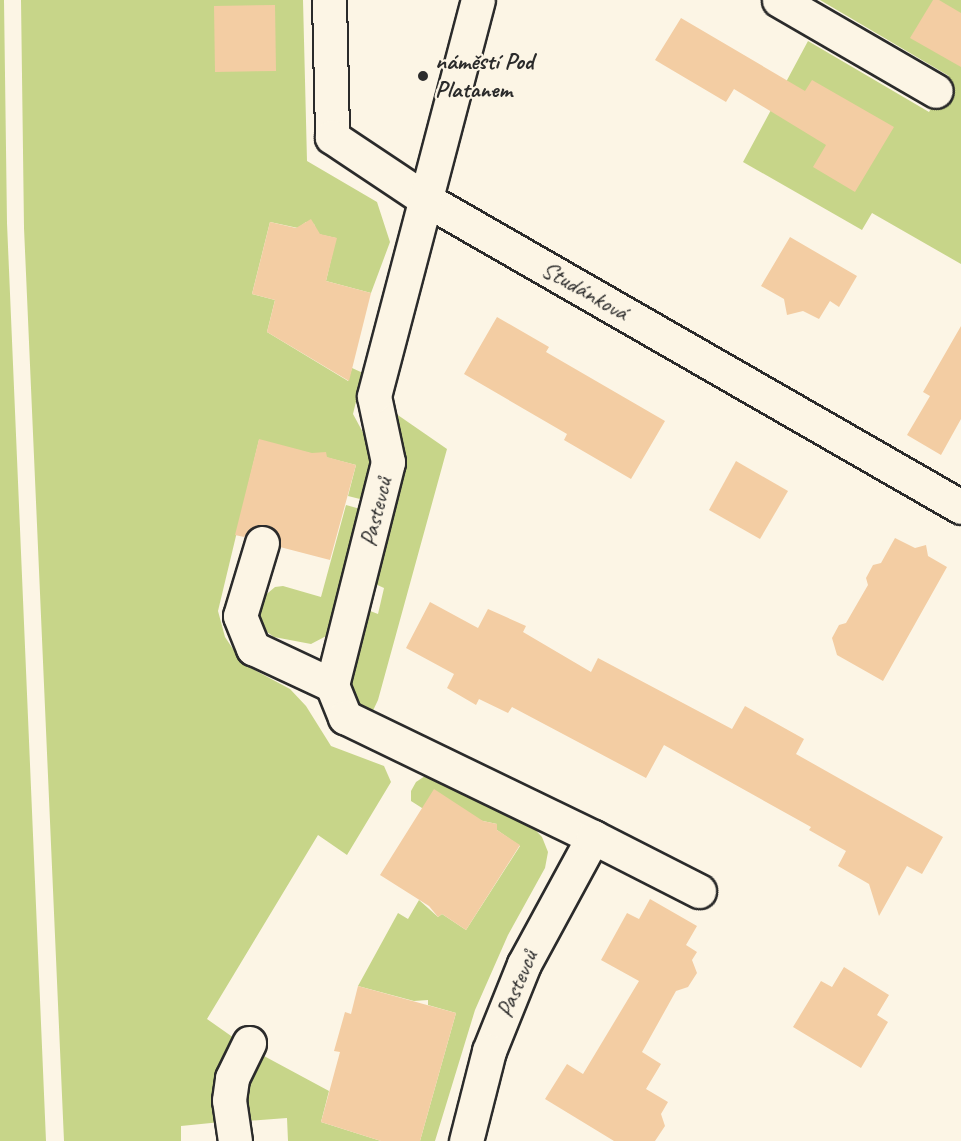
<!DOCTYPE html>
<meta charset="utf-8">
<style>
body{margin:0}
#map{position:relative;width:961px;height:1141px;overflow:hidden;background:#fcf5e5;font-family:Caveat,sans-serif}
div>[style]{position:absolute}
.green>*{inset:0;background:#c7d589}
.building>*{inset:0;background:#f3cda3}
.roads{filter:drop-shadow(2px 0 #2b2b2b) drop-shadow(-2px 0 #2b2b2b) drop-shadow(0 2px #2b2b2b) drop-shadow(0 -2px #2b2b2b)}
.street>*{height:33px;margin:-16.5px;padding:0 16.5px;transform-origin:16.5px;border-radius:16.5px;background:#fcf5e5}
.dots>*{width:16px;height:16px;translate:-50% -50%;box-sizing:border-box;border:3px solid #fcf5e5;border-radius:50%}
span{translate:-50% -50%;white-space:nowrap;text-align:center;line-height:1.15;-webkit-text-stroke:4.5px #fcf5e5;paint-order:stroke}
.poi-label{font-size:24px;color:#2b2b2b;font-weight:700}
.left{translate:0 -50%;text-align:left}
.street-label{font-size:24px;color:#2b2b2b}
</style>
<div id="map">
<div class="green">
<i style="clip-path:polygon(0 0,4px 0,7px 223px,46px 1141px,0 1141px)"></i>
<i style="clip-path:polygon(21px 0,303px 0,307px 161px,377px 202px,390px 242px,371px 293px,326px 281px,336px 238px,318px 234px,314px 224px,306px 222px,298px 228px,270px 222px,252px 294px,275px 300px,267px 332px,348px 381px,352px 368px,363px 373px,353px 414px,373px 451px,368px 501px,348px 496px,356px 465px,259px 440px,218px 611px,225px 637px,239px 658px,249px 667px,290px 689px,306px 706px,331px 746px,384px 766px,391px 782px,347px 855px,318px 835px,207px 1019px,234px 1038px,224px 1053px,229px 1057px,221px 1122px,181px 1126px,181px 1141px,64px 1141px,24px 228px)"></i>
<i style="clip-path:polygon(820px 0,961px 0,961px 264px,872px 213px,862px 230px,743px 162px,808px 41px,929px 112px,949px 76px)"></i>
<i style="clip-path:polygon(392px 411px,447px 449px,378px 700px,369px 719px,356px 713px,348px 689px,365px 609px,378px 614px,384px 588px,373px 583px)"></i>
<i style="clip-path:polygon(346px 505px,364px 510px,332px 633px,311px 644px,274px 637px,267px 632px,258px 614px,262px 598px,275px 587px,283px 586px,321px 597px)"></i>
<i style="clip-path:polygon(428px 774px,526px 820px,542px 837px,548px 852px,545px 868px,508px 935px,475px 1010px,435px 1141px,420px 1141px,456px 1013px,428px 1005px,428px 1000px,414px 1001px,358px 986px,398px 913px,408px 919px,419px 900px,438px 917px,442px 914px,466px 930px,520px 846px,497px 830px,497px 824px,422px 808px,411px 801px,411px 791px,416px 782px)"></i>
<i style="clip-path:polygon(264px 1056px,329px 1091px,321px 1122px,381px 1141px,288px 1141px,287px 1118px,246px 1121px,244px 1107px,249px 1070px,254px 1072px)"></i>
</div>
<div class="building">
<i style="clip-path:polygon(933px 0,939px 0,961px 13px,961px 67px,910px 38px)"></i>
<i style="clip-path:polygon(275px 5px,276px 71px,215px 72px,214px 6px)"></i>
<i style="clip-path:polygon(681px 18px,805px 91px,812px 80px,894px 127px,855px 192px,813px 167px,826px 145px,734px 89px,726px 102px,655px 60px)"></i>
<i style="clip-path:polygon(311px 219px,320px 234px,337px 238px,326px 281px,371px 293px,349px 381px,267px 332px,275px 300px,252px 294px,270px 222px,296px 228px)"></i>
<i style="clip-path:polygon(790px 237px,857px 276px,839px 307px,830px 301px,819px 319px,803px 311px,787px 315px,784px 299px,761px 286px)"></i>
<i style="clip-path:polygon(497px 317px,549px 347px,546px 352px,665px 421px,631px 479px,564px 440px,567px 434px,464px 374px)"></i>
<i style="clip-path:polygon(961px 326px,961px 419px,941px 455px,907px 435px,930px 396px,923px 392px)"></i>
<i style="clip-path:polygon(259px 439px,312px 453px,326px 452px,327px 457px,356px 465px,330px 560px,280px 547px,276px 531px,267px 525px,258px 525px,250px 529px,244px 537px,235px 535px)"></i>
<i style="clip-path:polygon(736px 461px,788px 491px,760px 539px,709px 510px)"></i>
<i style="clip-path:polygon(895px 538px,915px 548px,926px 545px,928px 556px,947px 567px,883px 681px,837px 655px,832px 638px,839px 625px,846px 623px,868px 585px,866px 578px,873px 565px,881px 563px)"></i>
<i style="clip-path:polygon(430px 602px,478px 628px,488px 609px,526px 626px,523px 632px,591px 672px,598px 658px,732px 729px,745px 706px,804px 739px,796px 754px,943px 837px,922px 874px,907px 866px,879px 916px,869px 884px,838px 866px,846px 851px,809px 830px,811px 827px,664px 745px,646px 778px,512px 707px,508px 713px,479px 699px,476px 705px,447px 688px,454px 674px,406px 648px)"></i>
<i style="clip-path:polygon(434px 789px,483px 821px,497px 824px,497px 830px,520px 845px,466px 930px,442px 914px,438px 917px,429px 906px,380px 875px)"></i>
<i style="clip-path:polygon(650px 899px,697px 926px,686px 945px,697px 952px,692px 960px,697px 973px,688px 987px,676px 991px,642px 1052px,661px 1064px,646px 1089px,668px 1102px,661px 1114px,665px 1126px,655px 1141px,614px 1141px,545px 1099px,567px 1064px,583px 1074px,639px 981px,601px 960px,627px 913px,639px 919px)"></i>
<i style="clip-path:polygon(844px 967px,889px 995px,877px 1015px,888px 1022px,861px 1068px,793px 1027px,821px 981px,832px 987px)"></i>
<i style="clip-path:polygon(358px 986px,456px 1013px,420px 1141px,381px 1141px,321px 1122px,340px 1052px,334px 1051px,345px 1012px,351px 1014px)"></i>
</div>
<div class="roads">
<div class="street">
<i style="left:329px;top:0;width:137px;rotate:88.7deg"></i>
<i style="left:332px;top:137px;width:112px;rotate:33.7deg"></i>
<i style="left:425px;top:199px;width:618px;rotate:29.88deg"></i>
<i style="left:779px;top:0;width:181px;rotate:30.1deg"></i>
<i style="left:262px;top:543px;width:76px;rotate:106.8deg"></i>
<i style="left:240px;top:616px;width:35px;rotate:68deg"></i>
<i style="left:253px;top:648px;width:87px;rotate:25.1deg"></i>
<i style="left:332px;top:685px;width:35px;rotate:68deg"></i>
<i style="left:345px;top:717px;width:276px;rotate:25.8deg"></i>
<i style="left:593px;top:837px;width:145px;rotate:118.5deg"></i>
<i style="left:524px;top:964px;width:94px;rotate:111.9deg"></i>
<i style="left:489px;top:1051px;width:93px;rotate:104.3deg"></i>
<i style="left:332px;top:685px;width:230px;rotate:-75.9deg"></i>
<i style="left:388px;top:462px;width:67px;rotate:-102deg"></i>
<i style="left:374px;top:396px;width:409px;rotate:-75.3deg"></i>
<i style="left:593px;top:837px;width:119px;rotate:27deg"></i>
<i style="left:235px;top:1141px;width:41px;rotate:-98.3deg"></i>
<i style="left:229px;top:1100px;width:22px;rotate:-82deg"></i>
<i style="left:232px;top:1078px;width:39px;rotate:-64deg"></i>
</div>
</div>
<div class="dots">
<i style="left:423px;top:76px;background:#2b2b2b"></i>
</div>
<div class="poi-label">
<span class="left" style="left:435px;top:76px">náměstí Pod<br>Platanem</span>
</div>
<div class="street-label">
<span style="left:585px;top:291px;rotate:30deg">Studánková</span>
<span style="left:376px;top:512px;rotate:-76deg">Pastevců</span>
<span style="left:517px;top:984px;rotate:-67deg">Pastevců</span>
</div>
</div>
